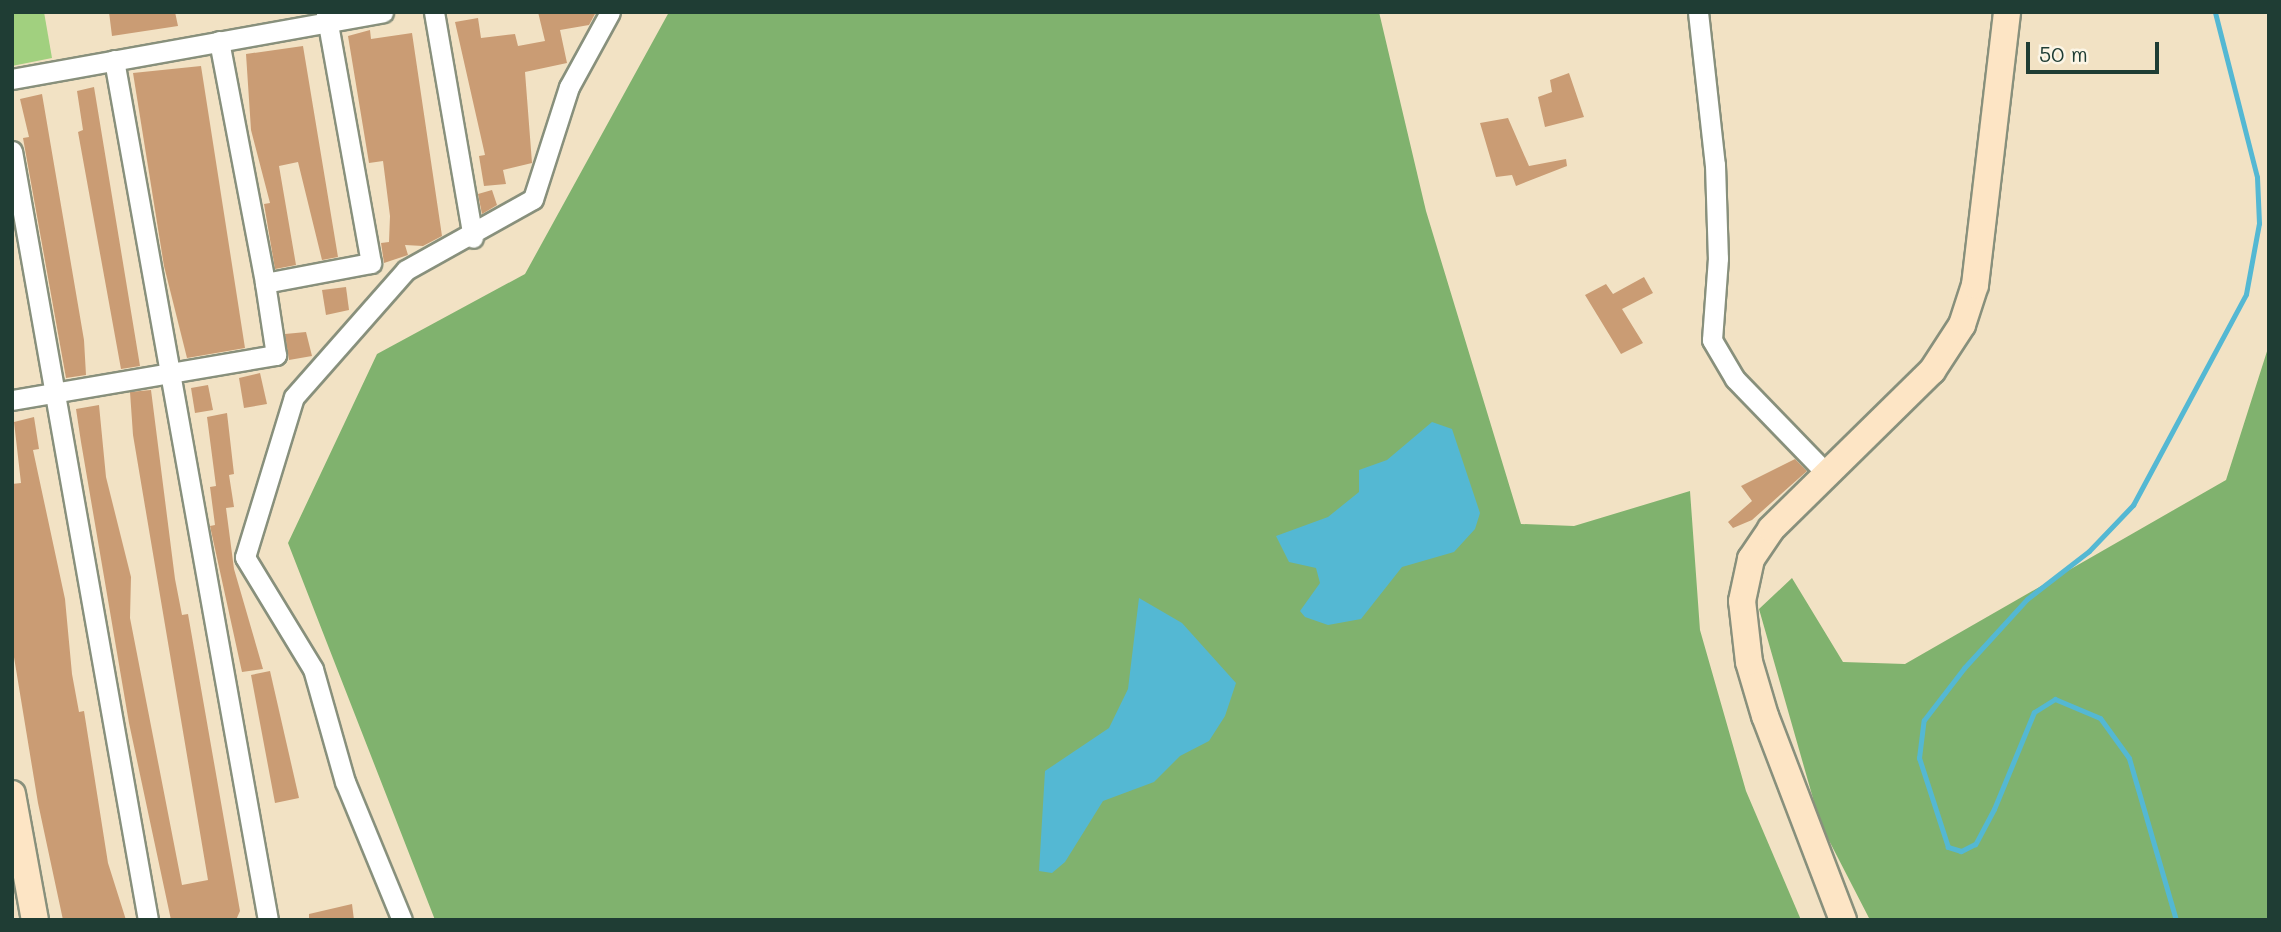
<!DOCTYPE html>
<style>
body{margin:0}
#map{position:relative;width:2281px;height:932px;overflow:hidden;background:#f2e2c4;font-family:Mali,sans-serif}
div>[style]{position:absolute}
.green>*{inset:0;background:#a1d07f}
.forest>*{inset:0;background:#80b26e}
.water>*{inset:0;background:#54b8d3}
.stream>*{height:5px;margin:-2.5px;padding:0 2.5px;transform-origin:2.5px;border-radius:2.5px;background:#54b8d3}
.building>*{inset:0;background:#ca9c74}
.roads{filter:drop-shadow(2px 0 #88907c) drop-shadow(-2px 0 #88907c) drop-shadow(0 2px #88907c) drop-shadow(0 -2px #88907c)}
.street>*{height:19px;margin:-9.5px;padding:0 9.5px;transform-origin:9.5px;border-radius:9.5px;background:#fff}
.secondary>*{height:26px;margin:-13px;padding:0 13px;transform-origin:13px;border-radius:13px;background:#fde5c5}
span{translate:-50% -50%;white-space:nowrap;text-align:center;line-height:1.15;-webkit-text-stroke:5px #fcf5e5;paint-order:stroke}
.frame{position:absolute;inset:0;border:14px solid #1f3d34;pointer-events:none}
.scale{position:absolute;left:2026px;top:42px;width:133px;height:32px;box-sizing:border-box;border:4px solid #1f3d34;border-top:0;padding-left:9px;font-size:21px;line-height:24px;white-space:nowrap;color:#1f3d34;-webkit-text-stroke:5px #fcf5e5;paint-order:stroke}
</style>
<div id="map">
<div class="green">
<i style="clip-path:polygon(12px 12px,44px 12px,52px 58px,12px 66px)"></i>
</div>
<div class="forest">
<i style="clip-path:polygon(669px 12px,1379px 12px,1426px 211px,1521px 524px,1574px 526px,1690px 491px,1700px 630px,1746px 791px,1801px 920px,435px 920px,288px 543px,377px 354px,525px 274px)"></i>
<i style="clip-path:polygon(2269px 345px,2269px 920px,1870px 920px,1820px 823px,1759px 609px,1792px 578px,1843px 662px,1905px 664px,2226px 480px)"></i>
</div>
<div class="water">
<i style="clip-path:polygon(1432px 422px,1452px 429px,1480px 513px,1475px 529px,1454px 552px,1402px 567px,1361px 619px,1328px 625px,1305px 617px,1300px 611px,1320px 583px,1316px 568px,1289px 562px,1276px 536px,1328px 517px,1359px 492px,1359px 470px,1387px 460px)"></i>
<i style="clip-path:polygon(1139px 598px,1182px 623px,1236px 683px,1225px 716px,1209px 741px,1180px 756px,1154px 782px,1103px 801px,1065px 862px,1052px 873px,1039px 871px,1045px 771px,1109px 728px,1128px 689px)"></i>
</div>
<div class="stream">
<i style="left:2176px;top:920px;width:169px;rotate:-106.2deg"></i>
<i style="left:2129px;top:758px;width:49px;rotate:-125.9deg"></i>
<i style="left:2100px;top:718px;width:49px;rotate:-157.1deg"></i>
<i style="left:2055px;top:699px;width:25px;rotate:148deg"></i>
<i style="left:2034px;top:712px;width:105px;rotate:112.4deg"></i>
<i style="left:1994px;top:809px;width:40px;rotate:118deg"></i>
<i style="left:1975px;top:844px;width:16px;rotate:153deg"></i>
<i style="left:1961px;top:851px;width:14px;rotate:-163deg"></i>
<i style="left:1948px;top:847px;width:94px;rotate:-108deg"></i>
<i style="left:1919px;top:758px;width:38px;rotate:-83deg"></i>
<i style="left:1924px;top:720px;width:66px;rotate:-52.4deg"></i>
<i style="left:1964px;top:668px;width:93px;rotate:-47.6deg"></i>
<i style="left:2027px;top:599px;width:78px;rotate:-37.7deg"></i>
<i style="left:2089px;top:551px;width:64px;rotate:-46.3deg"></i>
<i style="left:2133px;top:505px;width:239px;rotate:-61.8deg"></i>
<i style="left:2246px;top:294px;width:72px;rotate:-79.6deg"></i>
<i style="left:2259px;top:223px;width:46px;rotate:-92.5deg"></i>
<i style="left:2257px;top:177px;width:170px;rotate:-104.3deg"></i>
</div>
<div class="building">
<i style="clip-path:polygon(109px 12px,175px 12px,178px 26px,112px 36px)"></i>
<i style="clip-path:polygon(538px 12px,596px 12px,589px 25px,560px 30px,567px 63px,525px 72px,532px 163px,503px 170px,506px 184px,484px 186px,479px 156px,485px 155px,455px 22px,478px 18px,481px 38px,515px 34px,518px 46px,545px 41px)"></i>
<i style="clip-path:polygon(370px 30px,371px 39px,412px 33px,442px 236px,423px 246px,405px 245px,408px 255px,384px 263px,381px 243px,389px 242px,390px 216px,383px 161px,369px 163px,348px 36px)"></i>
<i style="clip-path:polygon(303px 46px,338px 257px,322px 260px,298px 162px,279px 166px,296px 265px,275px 269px,264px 204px,270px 203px,251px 130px,246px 54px)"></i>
<i style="clip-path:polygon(201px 66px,245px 348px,187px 358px,164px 266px,133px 73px)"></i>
<i style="clip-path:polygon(1569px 73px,1584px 117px,1545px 127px,1538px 97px,1552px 92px,1550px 80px)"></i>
<i style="clip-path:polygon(94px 87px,140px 366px,121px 369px,78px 132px,83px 130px,77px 91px)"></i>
<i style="clip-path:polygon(42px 94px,84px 340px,86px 375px,66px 378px,23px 138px,29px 137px,20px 99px)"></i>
<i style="clip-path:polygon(1508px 118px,1529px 166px,1566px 159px,1567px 166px,1516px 186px,1512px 175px,1496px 177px,1480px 123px)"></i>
<i style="clip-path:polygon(492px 190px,497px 205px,482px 214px,478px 194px)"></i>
<i style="clip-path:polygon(1644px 277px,1653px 293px,1622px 309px,1643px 343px,1621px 354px,1585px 295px,1606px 284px,1613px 294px)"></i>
<i style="clip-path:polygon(346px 287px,349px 310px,326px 315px,322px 290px)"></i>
<i style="clip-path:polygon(306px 332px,312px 356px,289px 360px,285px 334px)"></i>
<i style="clip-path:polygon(260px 373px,267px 404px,244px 408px,239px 378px)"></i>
<i style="clip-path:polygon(208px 385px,213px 410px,195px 413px,191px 388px)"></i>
<i style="clip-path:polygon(151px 390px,175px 579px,182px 615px,188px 614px,240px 911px,236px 920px,171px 920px,129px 723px,81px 442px,76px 409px,99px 405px,106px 477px,131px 577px,130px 618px,182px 885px,208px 880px,133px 435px,130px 392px)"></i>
<i style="clip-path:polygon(227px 413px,234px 474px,229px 475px,234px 507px,226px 508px,234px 569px,263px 669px,242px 672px,210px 526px,215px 525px,210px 487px,216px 486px,207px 417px)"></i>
<i style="clip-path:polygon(34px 417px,39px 449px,33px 450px,65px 599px,72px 674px,79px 712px,84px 711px,108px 863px,126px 920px,63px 920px,38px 803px,12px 645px,12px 484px,21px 483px,14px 422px)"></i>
<i style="clip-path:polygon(1795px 459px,1807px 471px,1752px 520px,1733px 528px,1728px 522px,1752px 501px,1741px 486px)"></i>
<i style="clip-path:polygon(270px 671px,299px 798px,275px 803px,251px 675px)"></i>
<i style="clip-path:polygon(352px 904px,354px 920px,309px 920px,309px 914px)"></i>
</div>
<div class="roads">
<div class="street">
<i style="left:434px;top:12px;width:229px;rotate:80.2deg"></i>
<i style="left:1698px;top:12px;width:154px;rotate:83.7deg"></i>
<i style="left:1715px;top:165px;width:93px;rotate:88.2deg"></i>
<i style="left:1718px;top:258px;width:82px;rotate:94.2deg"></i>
<i style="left:1712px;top:340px;width:45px;rotate:59.5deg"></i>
<i style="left:1735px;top:379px;width:134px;rotate:45.9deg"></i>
<i style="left:219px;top:41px;width:246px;rotate:79.2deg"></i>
<i style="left:114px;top:60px;width:874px;rotate:79.85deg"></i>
<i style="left:12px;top:79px;width:377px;rotate:-10.2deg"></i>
<i style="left:12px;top:151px;width:781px;rotate:79.97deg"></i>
<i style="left:12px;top:400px;width:268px;rotate:-9.7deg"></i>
<i style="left:276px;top:355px;width:73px;rotate:-98.7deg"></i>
<i style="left:265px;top:283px;width:108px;rotate:-10.7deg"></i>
<i style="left:371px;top:263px;width:255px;rotate:-100.2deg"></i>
<i style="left:402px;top:920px;width:149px;rotate:-112.4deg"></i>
<i style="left:345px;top:782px;width:117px;rotate:-105.8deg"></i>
<i style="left:313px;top:669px;width:131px;rotate:-121.3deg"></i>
<i style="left:245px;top:557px;width:167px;rotate:-73deg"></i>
<i style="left:294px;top:397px;width:169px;rotate:-48.6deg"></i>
<i style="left:406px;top:270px;width:145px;rotate:-29.2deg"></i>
<i style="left:533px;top:199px;width:118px;rotate:-72.2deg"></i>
<i style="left:569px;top:87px;width:85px;rotate:-61.3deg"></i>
</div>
<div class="secondary">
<i style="left:12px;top:794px;width:128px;rotate:79.7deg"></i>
<i style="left:1843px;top:920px;width:218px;rotate:-110.9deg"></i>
<i style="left:1765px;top:716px;width:56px;rotate:-106.5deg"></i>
<i style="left:1749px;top:662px;width:61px;rotate:-96.5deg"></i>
<i style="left:1742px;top:601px;width:43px;rotate:-77.9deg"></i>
<i style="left:1751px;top:559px;width:36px;rotate:-56deg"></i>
<i style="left:1771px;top:529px;width:226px;rotate:-44.5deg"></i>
<i style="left:1932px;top:371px;width:55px;rotate:-56.9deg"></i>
<i style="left:1962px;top:325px;width:42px;rotate:-72deg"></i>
<i style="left:1975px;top:285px;width:275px;rotate:-83.3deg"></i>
</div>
</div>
<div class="frame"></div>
<div class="scale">50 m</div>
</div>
